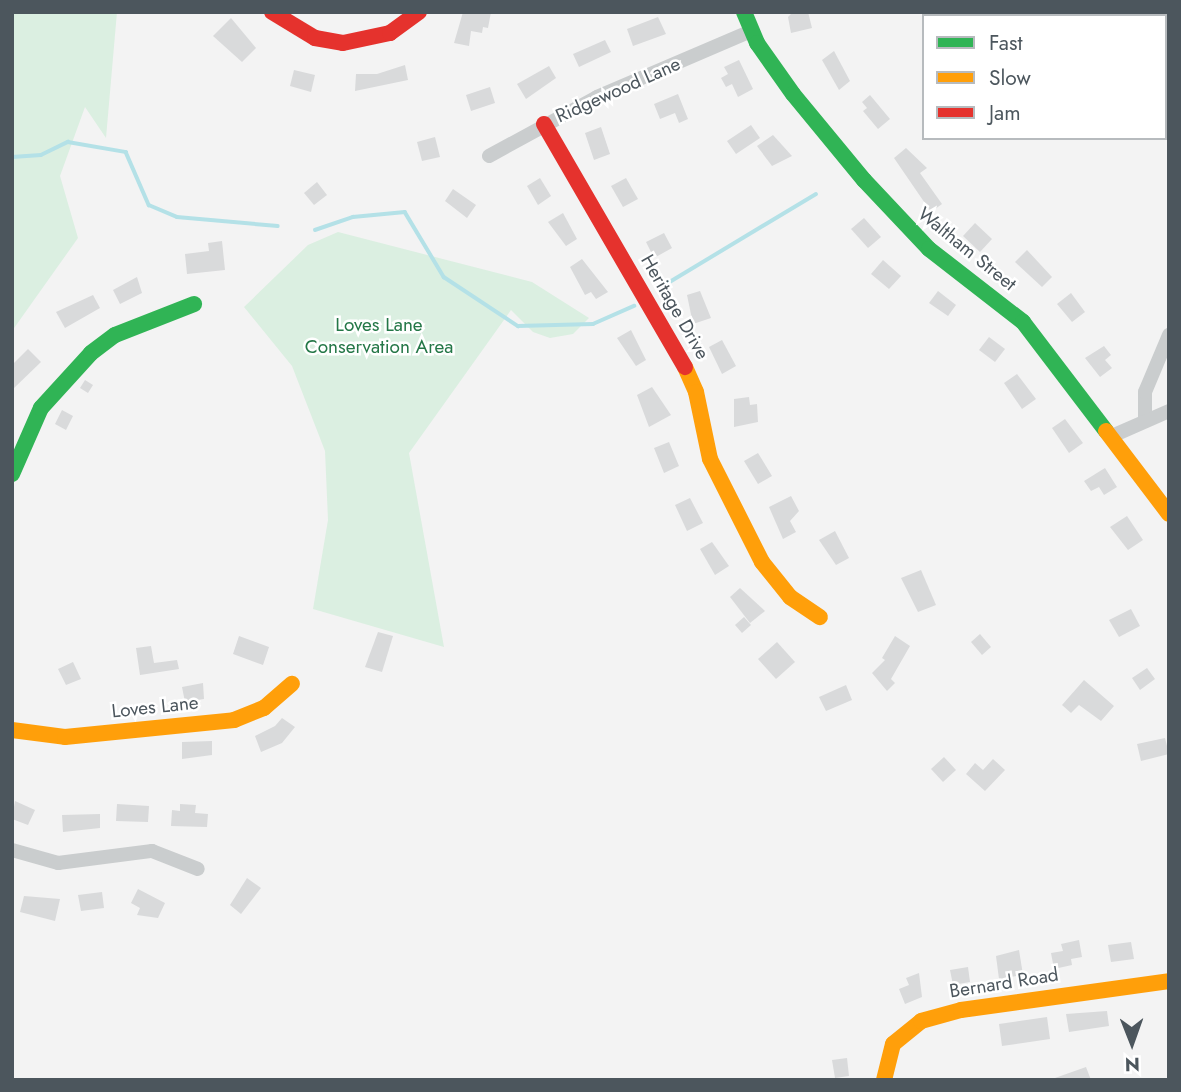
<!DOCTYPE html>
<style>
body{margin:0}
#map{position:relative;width:1181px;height:1092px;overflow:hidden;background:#f3f3f3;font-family:Jost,sans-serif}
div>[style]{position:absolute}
.green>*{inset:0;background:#dbefe1}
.stream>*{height:3.5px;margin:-1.75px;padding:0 1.75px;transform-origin:1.75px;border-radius:1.75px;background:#b4e1e7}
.building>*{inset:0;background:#d9dadb}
.street>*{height:14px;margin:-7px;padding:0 7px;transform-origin:7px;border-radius:7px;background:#cacdce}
.fast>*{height:16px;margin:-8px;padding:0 8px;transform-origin:8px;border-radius:8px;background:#30b455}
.slow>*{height:16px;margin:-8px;padding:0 8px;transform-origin:8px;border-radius:8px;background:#ff9f0a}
.jam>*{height:16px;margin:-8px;padding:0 8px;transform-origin:8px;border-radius:8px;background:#e5322d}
span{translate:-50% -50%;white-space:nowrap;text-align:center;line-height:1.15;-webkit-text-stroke:5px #fff;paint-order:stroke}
.street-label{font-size:19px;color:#4c565d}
.park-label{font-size:19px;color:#247747}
.frame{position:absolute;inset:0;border:14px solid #4c565d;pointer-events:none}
.legend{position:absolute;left:922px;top:14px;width:245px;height:126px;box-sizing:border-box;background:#fff;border:2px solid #b7bbbe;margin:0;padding:9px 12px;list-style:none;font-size:21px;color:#4c565d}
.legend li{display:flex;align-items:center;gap:14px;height:35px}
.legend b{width:35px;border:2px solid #b7bbbe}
.north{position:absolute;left:1097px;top:1008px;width:70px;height:70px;-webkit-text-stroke:5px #fff;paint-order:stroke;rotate:179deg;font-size:19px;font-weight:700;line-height:28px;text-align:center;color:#4c565d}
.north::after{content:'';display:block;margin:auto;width:24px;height:32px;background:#4c565d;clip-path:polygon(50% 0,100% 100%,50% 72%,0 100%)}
</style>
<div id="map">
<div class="green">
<i style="clip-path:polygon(12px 12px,117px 12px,106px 138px,85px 107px,60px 176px,78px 238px,12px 331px)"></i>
<i style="clip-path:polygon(338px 232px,532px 282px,589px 318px,573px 334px,550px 338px,533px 332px,511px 310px,409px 453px,444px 647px,313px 609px,328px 520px,325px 451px,292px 366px,244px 307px,308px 245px)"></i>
</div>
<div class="stream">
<i style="left:12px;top:157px;width:29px;rotate:-4deg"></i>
<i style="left:41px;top:155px;width:30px;rotate:-26deg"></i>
<i style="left:68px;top:142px;width:59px;rotate:9.8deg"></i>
<i style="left:126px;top:152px;width:58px;rotate:66.5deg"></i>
<i style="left:149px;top:205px;width:30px;rotate:23deg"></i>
<i style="left:177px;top:217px;width:101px;rotate:5.1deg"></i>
<i style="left:315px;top:230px;width:40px;rotate:-18.9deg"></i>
<i style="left:353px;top:217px;width:52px;rotate:-5.5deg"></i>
<i style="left:405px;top:212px;width:76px;rotate:59deg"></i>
<i style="left:444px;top:277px;width:89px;rotate:33.5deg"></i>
<i style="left:518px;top:326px;width:75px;rotate:-1.5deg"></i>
<i style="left:593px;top:324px;width:45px;rotate:-23.7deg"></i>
<i style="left:658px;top:289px;width:184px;rotate:-31deg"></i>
</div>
<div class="building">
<i style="clip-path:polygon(463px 12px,491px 12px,488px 28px,483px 27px,482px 33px,471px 31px,469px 46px,454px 43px)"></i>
<i style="clip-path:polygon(793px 12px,808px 12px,812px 28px,791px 33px,788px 17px)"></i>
<i style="clip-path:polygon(658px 17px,666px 34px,633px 46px,627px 29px)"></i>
<i style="clip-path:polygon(231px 18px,256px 48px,242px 62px,213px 36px)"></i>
<i style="clip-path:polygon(605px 40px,611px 52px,579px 67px,573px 54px)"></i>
<i style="clip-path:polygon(834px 51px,850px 81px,839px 90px,822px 60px)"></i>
<i style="clip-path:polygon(739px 60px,753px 89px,738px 97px,732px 84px,726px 87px,721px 78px,728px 74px,724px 67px)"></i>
<i style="clip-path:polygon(405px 65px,408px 80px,355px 91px,356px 74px,377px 74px)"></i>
<i style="clip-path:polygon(549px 66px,556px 78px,526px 99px,517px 84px)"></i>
<i style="clip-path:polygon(294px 70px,315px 75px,311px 92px,290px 86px)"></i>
<i style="clip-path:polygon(490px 87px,495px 103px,471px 111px,466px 95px)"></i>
<i style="clip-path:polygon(678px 94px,688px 119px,679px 123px,675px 113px,660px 119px,654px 104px)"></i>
<i style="clip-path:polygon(870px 95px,890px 119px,878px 129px,863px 111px,867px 108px,862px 102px)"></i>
<i style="clip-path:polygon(751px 125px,760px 138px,736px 154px,727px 141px)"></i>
<i style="clip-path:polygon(601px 127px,610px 154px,594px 160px,585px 133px)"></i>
<i style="clip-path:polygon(773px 135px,792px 156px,772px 166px,757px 146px)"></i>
<i style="clip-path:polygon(435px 137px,440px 157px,422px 161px,417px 142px)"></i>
<i style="clip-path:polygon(906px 148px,927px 168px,920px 173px,942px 204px,931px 212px,894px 158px)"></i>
<i style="clip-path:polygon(540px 178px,551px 196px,538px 205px,527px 186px)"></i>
<i style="clip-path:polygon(626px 178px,638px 199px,623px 207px,611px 186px)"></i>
<i style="clip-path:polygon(317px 182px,327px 195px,314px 205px,304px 193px)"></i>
<i style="clip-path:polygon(453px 189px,476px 205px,467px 218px,445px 201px)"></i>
<i style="clip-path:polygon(563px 213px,577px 239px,566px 246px,548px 222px)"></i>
<i style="clip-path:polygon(864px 218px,881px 237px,868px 248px,851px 229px)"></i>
<i style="clip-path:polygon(975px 223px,992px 239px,980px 252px,963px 236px)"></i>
<i style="clip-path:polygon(664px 233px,672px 248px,654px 258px,646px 242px)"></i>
<i style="clip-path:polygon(222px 241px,225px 270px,187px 274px,185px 254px,209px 251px,208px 243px)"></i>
<i style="clip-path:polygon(1027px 250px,1052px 277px,1042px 287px,1015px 262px)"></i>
<i style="clip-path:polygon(582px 259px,608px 292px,596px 299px,591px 292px,585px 295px,570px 267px)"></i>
<i style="clip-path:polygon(883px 260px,901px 276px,889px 289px,871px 274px)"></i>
<i style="clip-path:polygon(137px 277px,142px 293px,120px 304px,113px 290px)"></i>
<i style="clip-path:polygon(700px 291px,711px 318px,693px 324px,687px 295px)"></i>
<i style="clip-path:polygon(938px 291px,956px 305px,948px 316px,929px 303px)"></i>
<i style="clip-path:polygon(1071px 293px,1085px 312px,1072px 322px,1057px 304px)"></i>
<i style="clip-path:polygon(93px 295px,100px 308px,65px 328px,56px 312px)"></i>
<i style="clip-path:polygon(631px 330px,646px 360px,636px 366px,617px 338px)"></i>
<i style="clip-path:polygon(989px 337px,1005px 349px,995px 362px,979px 350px)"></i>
<i style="clip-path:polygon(722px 340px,736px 366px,722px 374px,709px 347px)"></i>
<i style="clip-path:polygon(1104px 346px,1111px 355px,1105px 360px,1112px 368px,1100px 377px,1085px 358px)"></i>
<i style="clip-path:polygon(28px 349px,41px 362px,12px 390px,12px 365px)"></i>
<i style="clip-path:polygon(1017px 374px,1036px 399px,1022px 409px,1004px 383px)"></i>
<i style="clip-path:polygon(85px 380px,93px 385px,88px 393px,80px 388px)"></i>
<i style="clip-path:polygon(652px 387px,671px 415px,649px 427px,637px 395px)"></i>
<i style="clip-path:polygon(749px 397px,750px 405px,757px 404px,758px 422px,734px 427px,734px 399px)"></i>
<i style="clip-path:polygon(62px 410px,73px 416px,66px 430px,55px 424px)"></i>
<i style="clip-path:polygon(1065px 419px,1083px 443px,1069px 453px,1052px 428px)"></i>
<i style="clip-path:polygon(669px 442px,679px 466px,664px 473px,654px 448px)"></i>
<i style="clip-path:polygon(758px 453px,772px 476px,758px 484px,744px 461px)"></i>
<i style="clip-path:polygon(1105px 468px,1117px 487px,1104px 495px,1099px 487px,1091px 491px,1084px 481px)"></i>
<i style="clip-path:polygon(791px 496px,799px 511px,790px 521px,796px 532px,783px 539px,769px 507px)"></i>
<i style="clip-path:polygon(690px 498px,703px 523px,687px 531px,675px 505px)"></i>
<i style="clip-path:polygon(1127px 516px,1143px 540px,1128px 550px,1110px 527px)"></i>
<i style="clip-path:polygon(835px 531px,849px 558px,836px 565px,819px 540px)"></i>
<i style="clip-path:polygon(712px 542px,729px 566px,715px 575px,700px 549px)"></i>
<i style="clip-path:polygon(921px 570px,936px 605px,918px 612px,901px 578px)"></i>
<i style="clip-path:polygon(740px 588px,765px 611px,750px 623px,730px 597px)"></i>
<i style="clip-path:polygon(1131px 609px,1140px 626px,1119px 637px,1109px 620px)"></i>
<i style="clip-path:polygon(744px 617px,751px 625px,742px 633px,735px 625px)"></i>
<i style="clip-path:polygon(378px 632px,393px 636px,382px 672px,365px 667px)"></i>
<i style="clip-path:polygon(980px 634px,991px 647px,982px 655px,971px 642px)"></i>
<i style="clip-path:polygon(239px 636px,269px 647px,263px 665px,233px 654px)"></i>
<i style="clip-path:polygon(895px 636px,910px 646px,891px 679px,895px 683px,887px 691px,872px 673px,885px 660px,882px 658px)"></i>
<i style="clip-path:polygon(777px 642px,795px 662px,776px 679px,758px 659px)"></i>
<i style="clip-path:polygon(151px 646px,154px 663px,177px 660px,179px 669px,140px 675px,136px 648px)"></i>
<i style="clip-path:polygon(73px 662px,81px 679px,66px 685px,58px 669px)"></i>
<i style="clip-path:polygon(1147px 668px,1155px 679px,1140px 690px,1132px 678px)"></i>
<i style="clip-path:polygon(1084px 680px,1114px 706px,1101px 721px,1079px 705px,1071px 713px,1062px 705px)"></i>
<i style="clip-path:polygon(203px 683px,204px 699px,185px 702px,182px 687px)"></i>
<i style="clip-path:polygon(846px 685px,852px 700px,826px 711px,819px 697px)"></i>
<i style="clip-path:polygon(282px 718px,295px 727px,282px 743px,261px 752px,255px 736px,275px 726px)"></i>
<i style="clip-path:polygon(1165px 738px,1169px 754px,1141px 761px,1137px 744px)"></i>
<i style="clip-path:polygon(212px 741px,212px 755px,182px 759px,182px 742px)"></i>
<i style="clip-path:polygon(944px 757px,956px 770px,943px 782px,931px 769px)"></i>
<i style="clip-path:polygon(993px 759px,1005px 770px,985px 791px,966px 774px,975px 763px,983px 770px)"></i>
<i style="clip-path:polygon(15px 801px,35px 810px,28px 825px,12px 819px)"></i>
<i style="clip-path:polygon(117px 804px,149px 806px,148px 822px,116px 821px)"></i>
<i style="clip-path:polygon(180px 804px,196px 805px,195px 813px,208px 814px,207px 827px,171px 826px,172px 810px,180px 811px)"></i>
<i style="clip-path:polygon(100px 814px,100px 828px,63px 832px,62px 815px)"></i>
<i style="clip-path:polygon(247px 878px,261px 888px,241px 914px,230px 905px)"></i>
<i style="clip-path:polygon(138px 889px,165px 903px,158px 918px,137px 915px,140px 908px,131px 903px)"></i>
<i style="clip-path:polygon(102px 892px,104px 908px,81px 911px,78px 895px)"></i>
<i style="clip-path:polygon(24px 896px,60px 899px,55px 921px,20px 912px)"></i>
<i style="clip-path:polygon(1079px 940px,1082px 957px,1071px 959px,1072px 965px,1054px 969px,1051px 953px,1063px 951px,1061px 944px)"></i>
<i style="clip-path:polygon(1131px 942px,1134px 959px,1111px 962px,1108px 945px)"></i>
<i style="clip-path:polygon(1019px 950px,1023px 975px,999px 979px,996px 956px)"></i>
<i style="clip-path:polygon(968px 967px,970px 982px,953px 985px,950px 970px)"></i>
<i style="clip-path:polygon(919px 973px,922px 997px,905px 1004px,899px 989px,909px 985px,906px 978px)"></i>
<i style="clip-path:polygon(1107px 1011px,1109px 1026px,1069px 1032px,1066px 1014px)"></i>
<i style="clip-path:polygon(1047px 1017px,1050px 1039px,1002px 1046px,999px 1024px)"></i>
<i style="clip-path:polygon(847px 1058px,849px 1076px,835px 1078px,832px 1060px)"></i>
<i style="clip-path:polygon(1086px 1067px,1091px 1080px,1056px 1080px,1055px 1078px)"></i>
</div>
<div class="street">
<i style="left:489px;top:156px;width:123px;rotate:-28.6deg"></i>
<i style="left:597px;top:97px;width:168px;rotate:-23.2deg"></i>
<i style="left:1145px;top:421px;width:29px;rotate:-90deg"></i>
<i style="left:1145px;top:392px;width:62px;rotate:-67.2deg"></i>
<i style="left:1112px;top:436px;width:62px;rotate:-23.7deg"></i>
<i style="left:12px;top:850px;width:48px;rotate:15.8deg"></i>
<i style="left:58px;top:863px;width:95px;rotate:-7.3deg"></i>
<i style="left:152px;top:851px;width:49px;rotate:21.4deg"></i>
</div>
<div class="fast">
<i style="left:744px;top:12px;width:34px;rotate:67deg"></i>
<i style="left:757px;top:43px;width:62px;rotate:54.8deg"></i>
<i style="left:793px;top:94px;width:112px;rotate:50.5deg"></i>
<i style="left:864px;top:180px;width:95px;rotate:46.7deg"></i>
<i style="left:929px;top:249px;width:119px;rotate:37.8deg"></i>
<i style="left:1023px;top:322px;width:137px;rotate:52.7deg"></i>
<i style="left:12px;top:474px;width:72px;rotate:-66.3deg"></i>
<i style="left:41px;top:408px;width:74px;rotate:-47.7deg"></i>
<i style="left:91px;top:353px;width:30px;rotate:-37deg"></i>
<i style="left:115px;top:335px;width:85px;rotate:-21.4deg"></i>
</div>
<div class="slow">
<i style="left:685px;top:367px;width:27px;rotate:66deg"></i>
<i style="left:696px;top:392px;width:68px;rotate:78.2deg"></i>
<i style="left:710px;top:459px;width:115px;rotate:63.2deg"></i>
<i style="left:762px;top:562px;width:45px;rotate:51.3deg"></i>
<i style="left:790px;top:597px;width:36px;rotate:34deg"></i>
<i style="left:1106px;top:431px;width:104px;rotate:52.8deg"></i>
<i style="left:12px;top:730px;width:53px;rotate:7.5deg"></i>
<i style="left:65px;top:737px;width:170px;rotate:-5.7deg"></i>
<i style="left:234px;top:720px;width:32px;rotate:-22deg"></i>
<i style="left:264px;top:708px;width:37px;rotate:-41deg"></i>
<i style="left:884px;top:1080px;width:37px;rotate:-76deg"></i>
<i style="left:893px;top:1044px;width:36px;rotate:-39deg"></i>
<i style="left:921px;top:1021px;width:41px;rotate:-15.4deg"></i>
<i style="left:961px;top:1010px;width:210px;rotate:-7.9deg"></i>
</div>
<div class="jam">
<i style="left:272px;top:12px;width:50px;rotate:31.2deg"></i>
<i style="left:315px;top:38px;width:28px;rotate:10deg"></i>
<i style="left:343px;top:43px;width:48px;rotate:-12deg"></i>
<i style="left:390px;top:33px;width:36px;rotate:-36deg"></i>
<i style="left:544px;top:124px;width:281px;rotate:59.9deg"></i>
</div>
<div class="street-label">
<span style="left:618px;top:90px;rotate:-24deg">Ridgewood Lane</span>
<span style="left:967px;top:249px;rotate:39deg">Waltham Street</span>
<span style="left:675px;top:307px;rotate:60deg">Heritage Drive</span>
<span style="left:155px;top:707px;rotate:-6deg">Loves Lane</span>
<span style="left:1004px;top:983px;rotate:-9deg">Bernard Road</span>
</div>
<div class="park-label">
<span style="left:379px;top:336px">Loves Lane<br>Conservation Area</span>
</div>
<div class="frame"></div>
<ul class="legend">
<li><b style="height:9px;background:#30b455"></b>Fast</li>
<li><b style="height:9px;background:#ff9f0a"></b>Slow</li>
<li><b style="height:9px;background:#e5322d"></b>Jam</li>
</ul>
<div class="north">N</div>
</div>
